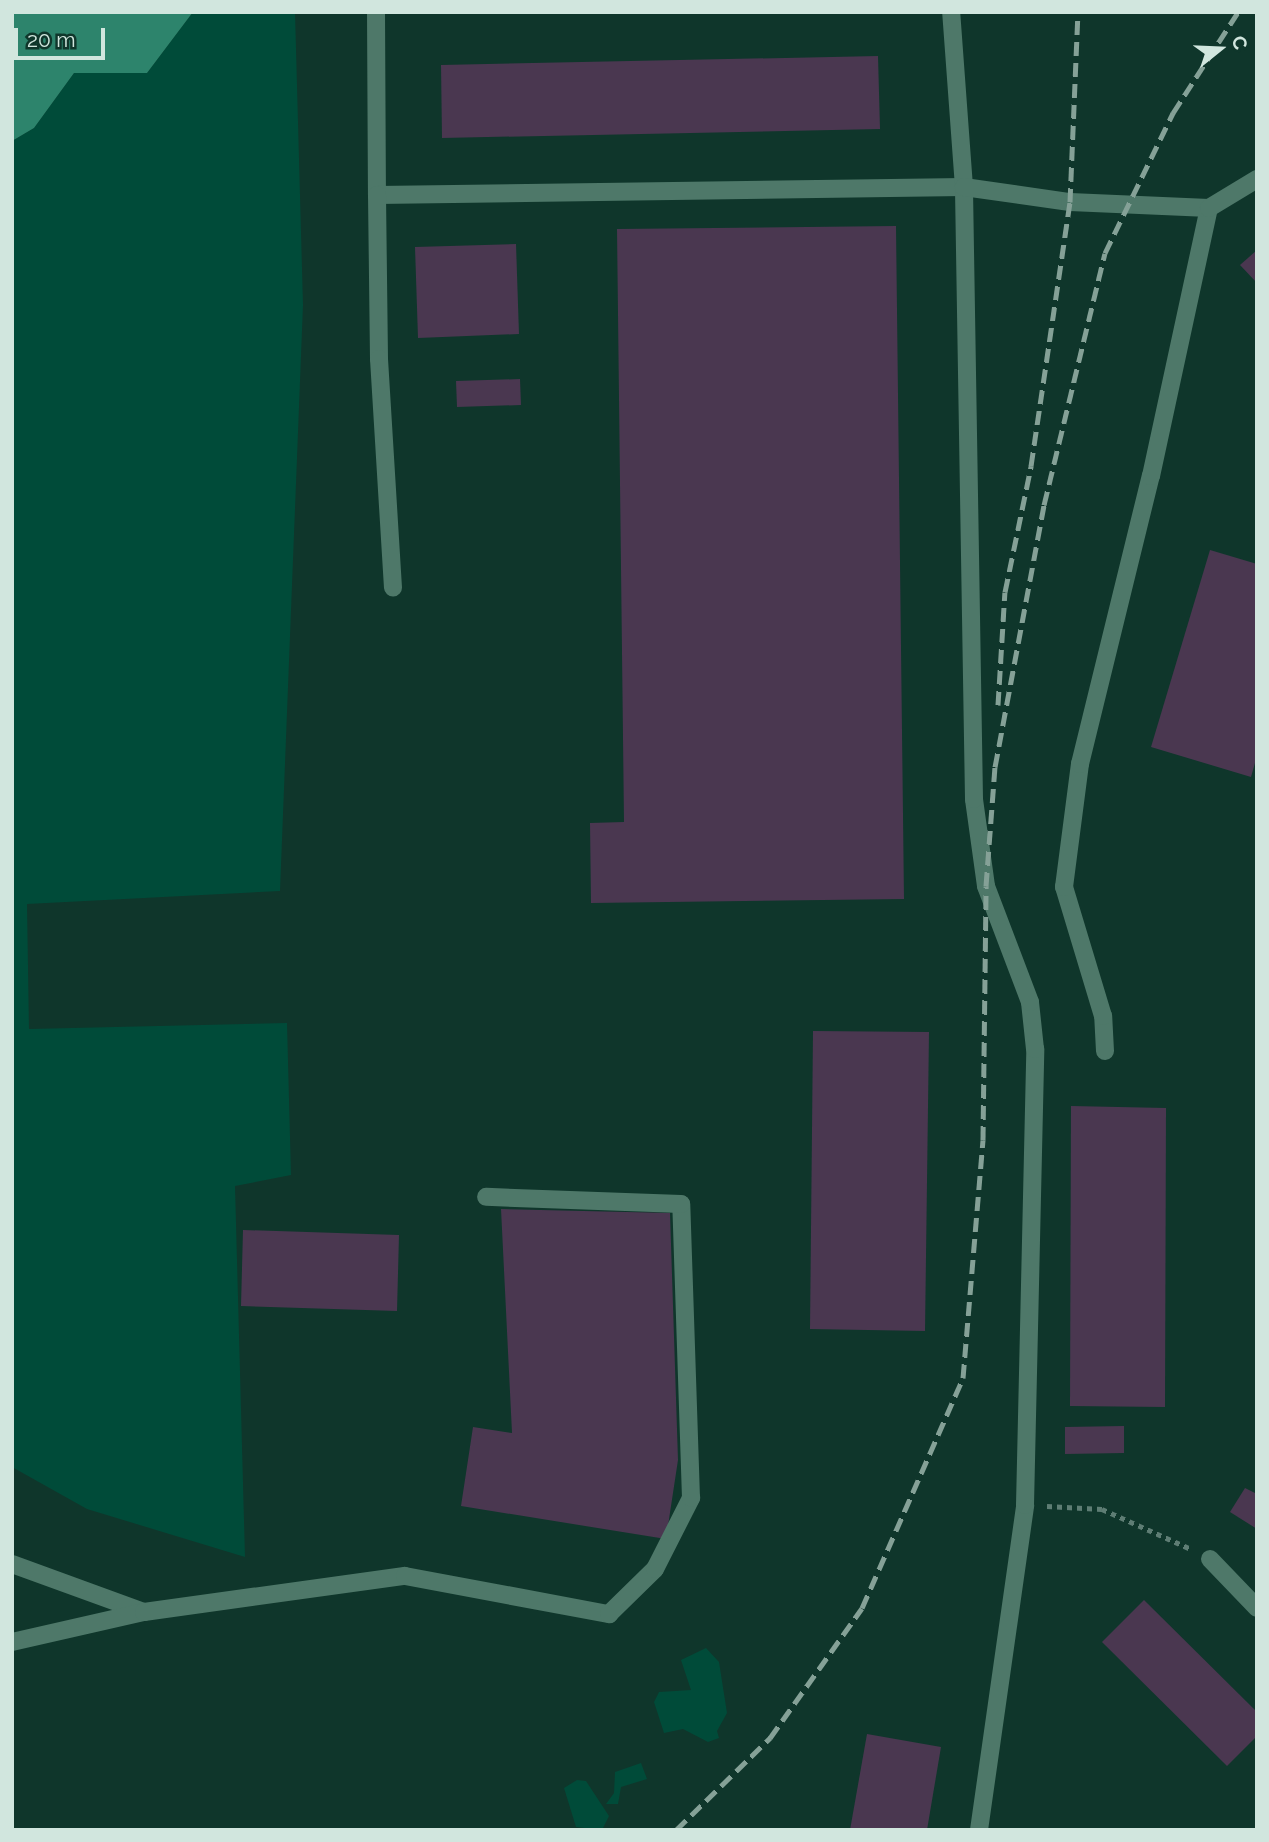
<!DOCTYPE html>
<meta charset="utf-8">
<style>
body{margin:0}
#map{position:relative;width:1269px;height:1842px;overflow:hidden;background:#0f362b;font-family:Raleway,sans-serif}
div>[style]{position:absolute}
.green>*{inset:0;background:#004b39}
.water>*{inset:0;background:#2d846c}
.building>*{inset:0;background:#4a3750}
.path>*{height:4.5px;margin-top:-2.25px;transform-origin:0;background:repeating-linear-gradient(90deg,#5e7d74 0 5px,transparent 0 10px)}
.minor>*{height:18px;margin:-9px;padding:0 9px;transform-origin:9px;border-radius:9px;background:#4e7869}
.rail>*{height:5px;margin-top:-2.5px;transform-origin:0;background:repeating-linear-gradient(90deg,#85a197 0 14px,transparent 0 21px)}
span{translate:-50% -50%;white-space:nowrap;text-align:center;line-height:1.15;-webkit-text-stroke:5px #0f362b;paint-order:stroke}
.frame{position:absolute;inset:0;border:14px solid #d1e6de;pointer-events:none}
.north{position:absolute;left:1185px;top:14px;width:70px;height:70px;-webkit-text-stroke:5px #0f362b;paint-order:stroke;rotate:72deg;font-size:19px;font-weight:700;line-height:28px;text-align:center;color:#d1e6de}
.north::after{content:'';display:block;margin:auto;width:24px;height:32px;background:#d1e6de;clip-path:polygon(50% 0,100% 100%,50% 72%,0 100%)}
.scale{position:absolute;left:14px;top:28px;width:91px;height:32px;box-sizing:border-box;border:4px solid #d1e6de;border-top:0;padding-left:9px;font-size:21px;line-height:24px;white-space:nowrap;color:#d1e6de;-webkit-text-stroke:5px #0f362b;paint-order:stroke}
</style>
<div id="map">
<div class="green">
<i style="clip-path:polygon(193px 12px,295px 12px,303px 305px,280px 891px,27px 904px,29px 1029px,287px 1023px,291px 1175px,235px 1186px,245px 1557px,87px 1509px,12px 1467px,12px 141px,34px 128px,74px 73px,147px 73px)"></i>
<i style="clip-path:polygon(706px 1648px,719px 1662px,727px 1713px,717px 1731px,719px 1738px,708px 1742px,683px 1729px,664px 1733px,654px 1702px,659px 1692px,691px 1690px,681px 1660px)"></i>
<i style="clip-path:polygon(641px 1763px,647px 1779px,621px 1787px,618px 1804px,606px 1804px,614px 1793px,615px 1772px)"></i>
<i style="clip-path:polygon(577px 1780px,586px 1781px,609px 1816px,602px 1830px,576px 1827px,564px 1788px)"></i>
</div>
<div class="water">
<i style="clip-path:polygon(12px 12px,193px 12px,147px 73px,74px 73px,34px 128px,12px 141px)"></i>
</div>
<div class="building">
<i style="clip-path:polygon(878px 56px,880px 129px,442px 138px,441px 65px)"></i>
<i style="clip-path:polygon(896px 226px,904px 899px,591px 903px,590px 823px,624px 822px,617px 229px)"></i>
<i style="clip-path:polygon(516px 244px,519px 334px,418px 338px,415px 247px)"></i>
<i style="clip-path:polygon(1257px 250px,1257px 283px,1240px 265px)"></i>
<i style="clip-path:polygon(520px 379px,521px 405px,457px 407px,456px 381px)"></i>
<i style="clip-path:polygon(1210px 550px,1257px 564px,1257px 756px,1251px 777px,1151px 747px)"></i>
<i style="clip-path:polygon(813px 1031px,929px 1032px,925px 1331px,810px 1329px)"></i>
<i style="clip-path:polygon(1071px 1106px,1166px 1108px,1165px 1407px,1070px 1406px)"></i>
<i style="clip-path:polygon(501px 1209px,670px 1213px,678px 1460px,666px 1539px,461px 1506px,473px 1427px,512px 1433px)"></i>
<i style="clip-path:polygon(243px 1230px,399px 1235px,397px 1311px,241px 1306px)"></i>
<i style="clip-path:polygon(1124px 1426px,1124px 1453px,1065px 1454px,1065px 1427px)"></i>
<i style="clip-path:polygon(1245px 1488px,1257px 1494px,1257px 1529px,1230px 1512px)"></i>
<i style="clip-path:polygon(1144px 1600px,1257px 1712px,1257px 1736px,1227px 1766px,1102px 1642px)"></i>
<i style="clip-path:polygon(867px 1734px,941px 1747px,927px 1830px,850px 1830px)"></i>
</div>
<div class="path">
<i style="left:1047px;top:1506px;width:55px;rotate:3.1deg"></i>
<i style="left:1102px;top:1509px;width:98px;rotate:24.2deg"></i>
</div>
<div class="minor">
<i style="left:376px;top:12px;width:183px;rotate:89.7deg"></i>
<i style="left:377px;top:195px;width:587px;rotate:-0.78deg"></i>
<i style="left:964px;top:187px;width:175px;rotate:-94.2deg"></i>
<i style="left:377px;top:195px;width:164px;rotate:89.3deg"></i>
<i style="left:379px;top:359px;width:229px;rotate:86.5deg"></i>
<i style="left:1105px;top:1051px;width:35px;rotate:-93deg"></i>
<i style="left:1103px;top:1016px;width:135px;rotate:-106.8deg"></i>
<i style="left:1064px;top:887px;width:124px;rotate:-82.6deg"></i>
<i style="left:1080px;top:764px;width:297px;rotate:-76.2deg"></i>
<i style="left:1151px;top:476px;width:274px;rotate:-77.8deg"></i>
<i style="left:1210px;top:1559px;width:68px;rotate:46.2deg"></i>
<i style="left:12px;top:1564px;width:140px;rotate:20deg"></i>
<i style="left:12px;top:1642px;width:135px;rotate:-12.8deg"></i>
<i style="left:144px;top:1612px;width:263px;rotate:-7.9deg"></i>
<i style="left:405px;top:1576px;width:208px;rotate:10.6deg"></i>
<i style="left:609px;top:1614px;width:64px;rotate:-44.4deg"></i>
<i style="left:655px;top:1569px;width:80px;rotate:-63.1deg"></i>
<i style="left:691px;top:1498px;width:294px;rotate:-91.9deg"></i>
<i style="left:681px;top:1204px;width:195px;rotate:-177.9deg"></i>
<i style="left:979px;top:1830px;width:328px;rotate:-81.9deg"></i>
<i style="left:1025px;top:1505px;width:456px;rotate:-88.7deg"></i>
<i style="left:1035px;top:1049px;width:47px;rotate:-96.1deg"></i>
<i style="left:1030px;top:1002px;width:124px;rotate:-110.8deg"></i>
<i style="left:986px;top:886px;width:88px;rotate:-97.9deg"></i>
<i style="left:974px;top:799px;width:612px;rotate:-90.94deg"></i>
<i style="left:964px;top:187px;width:107px;rotate:8.1deg"></i>
<i style="left:1070px;top:202px;width:139px;rotate:2.5deg"></i>
<i style="left:1209px;top:208px;width:56px;rotate:-31.1deg"></i>
</div>
<div class="rail">
<i style="left:998px;top:705px;width:113px;rotate:-86.5deg"></i>
<i style="left:1005px;top:592px;width:129px;rotate:-78.3deg"></i>
<i style="left:1031px;top:466px;width:267px;rotate:-81.6deg"></i>
<i style="left:1070px;top:202px;width:190px;rotate:-87.6deg"></i>
<i style="left:676px;top:1830px;width:132px;rotate:-44.4deg"></i>
<i style="left:770px;top:1738px;width:159px;rotate:-54.7deg"></i>
<i style="left:862px;top:1608px;width:251px;rotate:-66.3deg"></i>
<i style="left:963px;top:1378px;width:239px;rotate:-85.2deg"></i>
<i style="left:983px;top:1140px;width:254px;rotate:-89.3deg"></i>
<i style="left:986px;top:886px;width:119px;rotate:-85.7deg"></i>
<i style="left:995px;top:767px;width:267px;rotate:-79.4deg"></i>
<i style="left:1044px;top:505px;width:259px;rotate:-76.4deg"></i>
<i style="left:1105px;top:253px;width:156px;rotate:-64.1deg"></i>
<i style="left:1173px;top:113px;width:120px;rotate:-57.2deg"></i>
</div>
<div class="frame"></div>
<div class="north">С</div>
<div class="scale">20 m</div>
</div>
